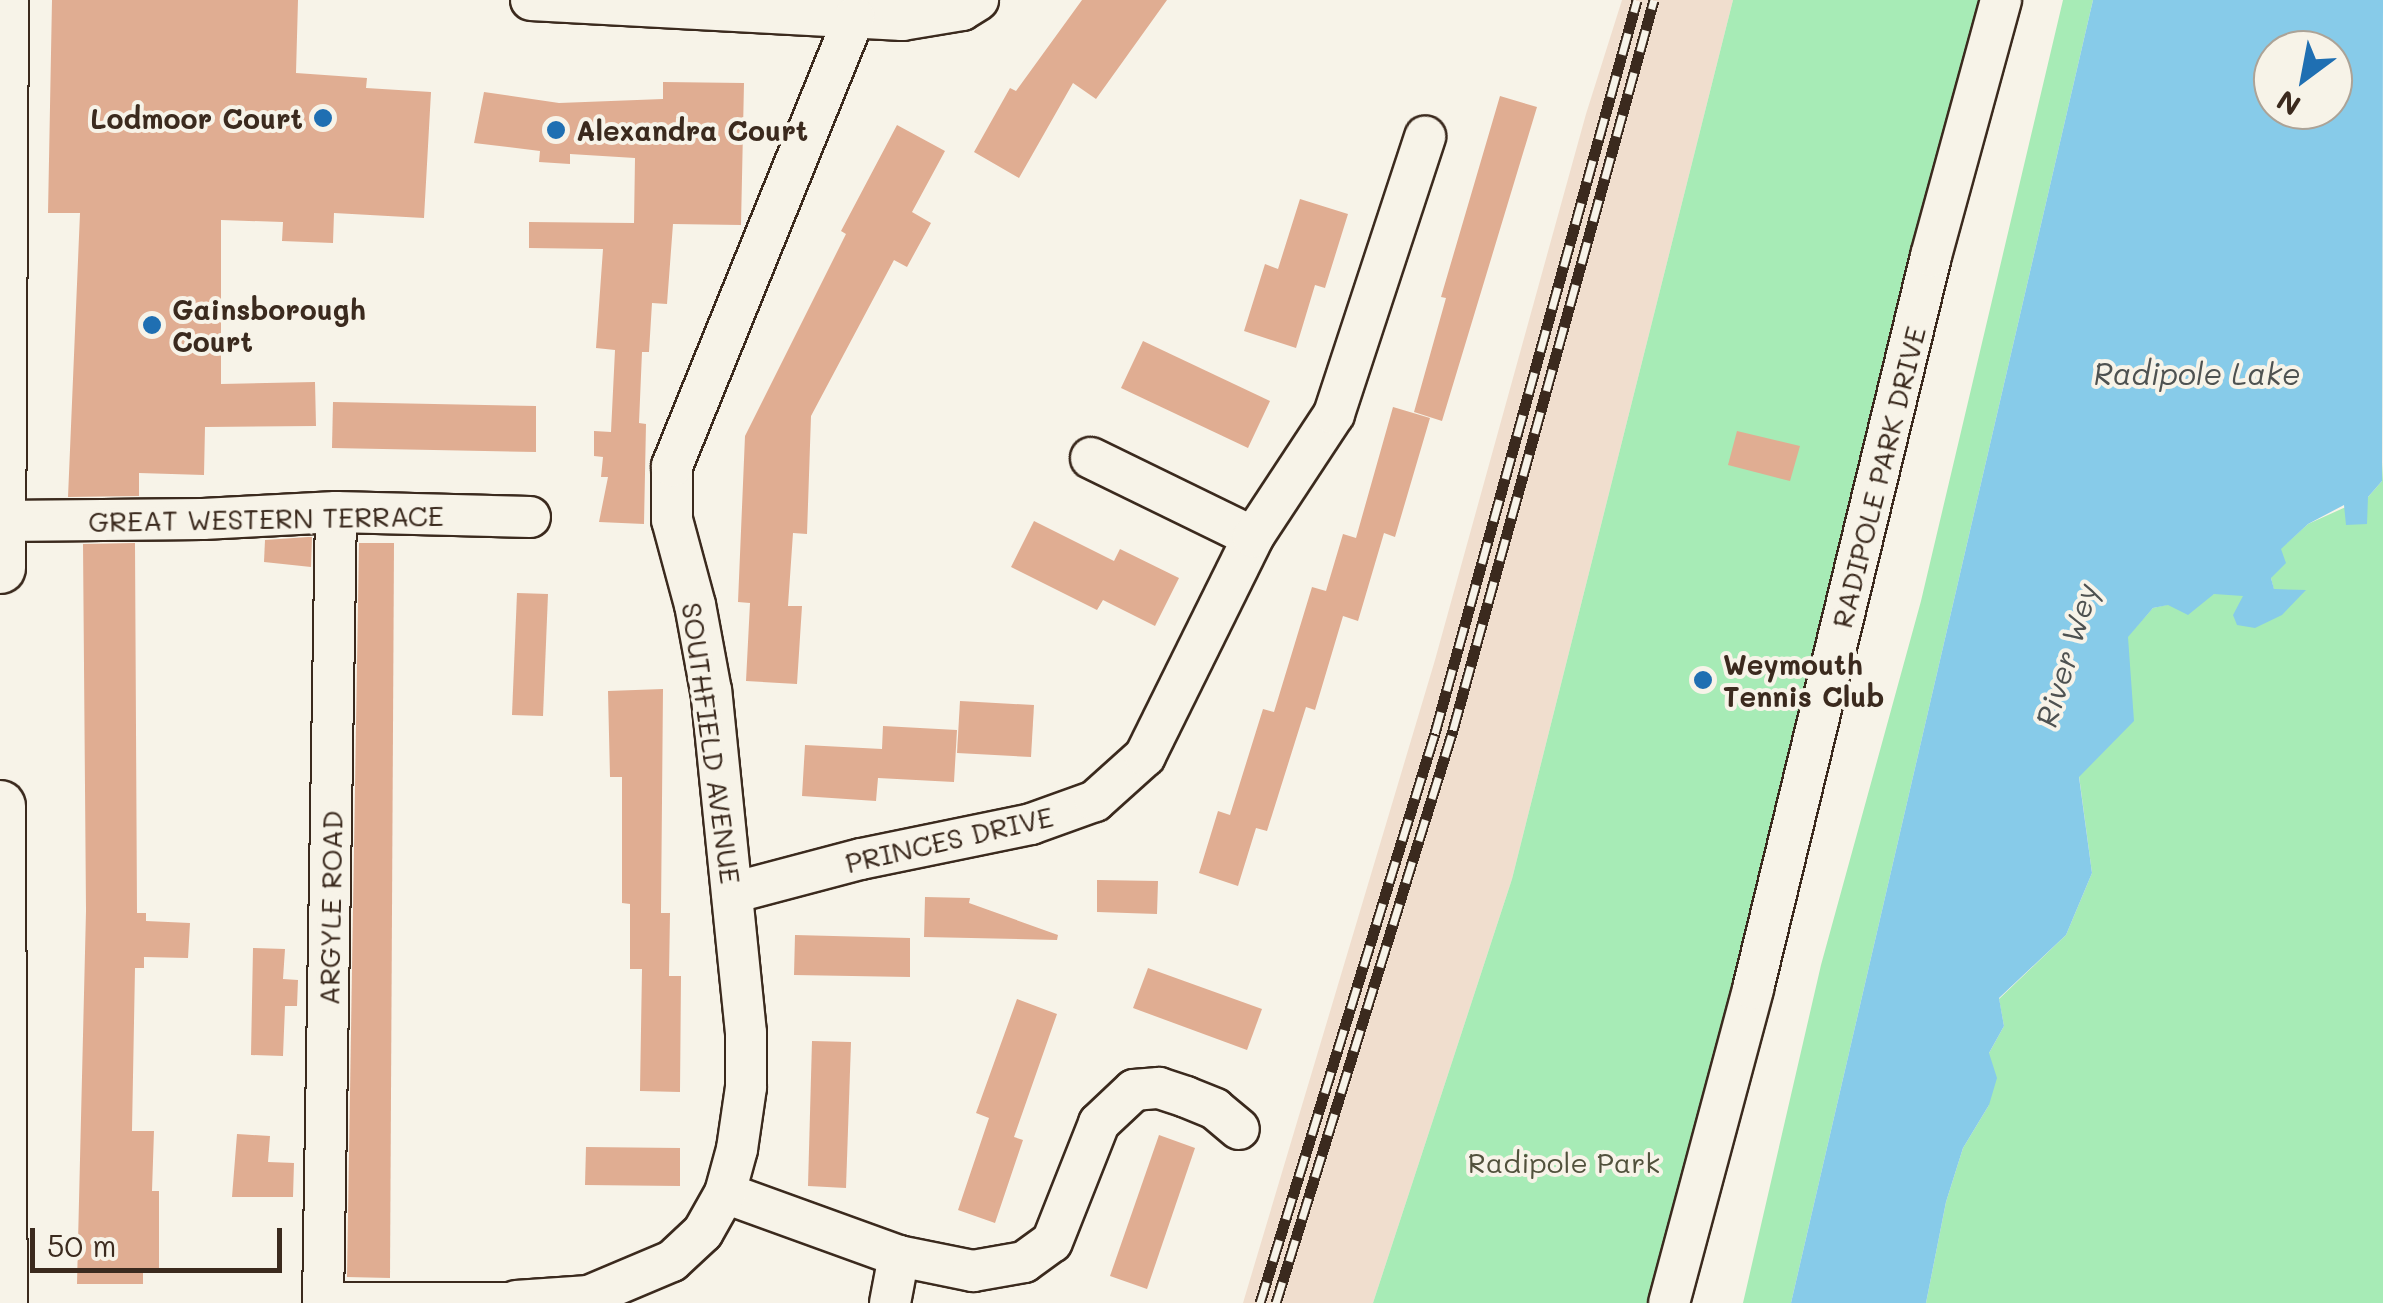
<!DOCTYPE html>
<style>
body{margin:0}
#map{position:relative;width:2383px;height:1303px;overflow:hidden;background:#f7f3e8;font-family:Mali,sans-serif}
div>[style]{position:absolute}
.built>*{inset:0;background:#f0dece}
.green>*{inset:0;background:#a7ebb6}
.water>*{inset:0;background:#87cbe9}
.building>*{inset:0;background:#e0ad92}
.roads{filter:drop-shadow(2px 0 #3b2a1e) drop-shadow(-2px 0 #3b2a1e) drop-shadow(0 2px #3b2a1e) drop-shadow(0 -2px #3b2a1e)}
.minor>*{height:40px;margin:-20px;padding:0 20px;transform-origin:20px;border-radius:20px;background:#f7f3e8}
.major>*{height:50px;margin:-25px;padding:0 25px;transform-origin:25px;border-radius:25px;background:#f7f3e8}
.rail>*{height:11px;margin-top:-5.5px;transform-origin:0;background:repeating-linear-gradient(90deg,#f7f3e8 0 22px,#3b2a1e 0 44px);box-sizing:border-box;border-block:2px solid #3b2a1e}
.dots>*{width:28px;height:28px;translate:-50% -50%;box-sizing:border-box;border:5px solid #f7f3e8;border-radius:50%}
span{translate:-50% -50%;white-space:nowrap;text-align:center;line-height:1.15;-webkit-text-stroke:8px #f7f3e8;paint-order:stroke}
.poi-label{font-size:28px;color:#3b2a1e;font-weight:700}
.right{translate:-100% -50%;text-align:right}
.left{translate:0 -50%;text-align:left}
.street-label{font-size:28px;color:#3b2a1e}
.park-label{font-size:28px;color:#51513c}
.water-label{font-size:30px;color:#4e5251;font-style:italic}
.north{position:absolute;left:2253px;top:30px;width:100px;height:100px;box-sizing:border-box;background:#f7f3e8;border:2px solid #aca397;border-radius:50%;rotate:212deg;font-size:28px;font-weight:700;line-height:40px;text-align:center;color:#3b2a1e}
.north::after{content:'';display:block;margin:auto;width:35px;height:45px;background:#1f6fb2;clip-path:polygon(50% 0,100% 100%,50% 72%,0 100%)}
.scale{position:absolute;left:30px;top:1228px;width:252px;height:45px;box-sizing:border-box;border:5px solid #3b2a1e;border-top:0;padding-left:12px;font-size:30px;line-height:35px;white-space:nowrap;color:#3b2a1e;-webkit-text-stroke:8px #f7f3e8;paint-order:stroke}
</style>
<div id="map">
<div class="built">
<i style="clip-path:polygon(1622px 0,1733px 0,1512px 879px,1373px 1303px,1243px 1303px,1435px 660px,1586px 114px)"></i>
</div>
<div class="green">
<i style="clip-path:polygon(1733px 0,2001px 0,1669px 1303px,1373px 1303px,1512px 879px)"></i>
<i style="clip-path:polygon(2063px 0,2093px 0,1791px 1303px,1743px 1303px,1821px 965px,1921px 601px)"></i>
<i style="clip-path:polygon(2383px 462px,2383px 1303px,1926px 1303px,1946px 1202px,1963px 1148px,1989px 1105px,1989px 1053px,2004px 1026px,1999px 999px,2066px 935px,2092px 873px,2079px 776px,2133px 721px,2127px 637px,2153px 608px,2214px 594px,2304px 590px,2274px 590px,2271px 578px,2280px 549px,2308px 524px,2368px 497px,2382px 481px)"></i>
</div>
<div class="water">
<i style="clip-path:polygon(evenodd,2093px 0,2383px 0,2382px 481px,2368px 497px,2367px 524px,2346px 525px,2344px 505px,2308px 524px,2281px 549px,2286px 563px,2271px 578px,2274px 589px,2306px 590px,2282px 615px,2255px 628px,2237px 625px,2233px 615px,2243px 596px,2214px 594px,2188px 615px,2168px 605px,2153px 608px,2128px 637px,2134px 721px,2079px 777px,2092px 873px,2066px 935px,1999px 998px,2004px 1026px,1989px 1053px,1997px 1078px,1989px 1105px,1963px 1148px,1946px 1202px,1926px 1303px,1791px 1303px,2093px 0,2273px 50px,2333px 50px,2333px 110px,2273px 110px,2273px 50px)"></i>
</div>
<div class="building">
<i style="clip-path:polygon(52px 0,298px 0,296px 73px,367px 78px,366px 88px,431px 92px,424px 218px,334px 213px,333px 243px,282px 241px,283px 222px,221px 220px,221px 384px,315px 382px,316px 426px,205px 427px,204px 475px,139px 473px,139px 496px,68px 497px,80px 213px,48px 213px)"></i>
<i style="clip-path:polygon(1082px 0,1167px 0,1096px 99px,1073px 83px,1019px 178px,974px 152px,1010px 88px,1016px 91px)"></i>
<i style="clip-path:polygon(663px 82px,744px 83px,741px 225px,673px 224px,667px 304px,652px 303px,649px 352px,642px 352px,639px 423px,646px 424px,644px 524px,599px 522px,608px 477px,601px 477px,603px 457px,594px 456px,594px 431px,611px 432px,615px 350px,596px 348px,603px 249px,529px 248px,529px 222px,634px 223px,635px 158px,570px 154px,570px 164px,539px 162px,540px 151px,474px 143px,484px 92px,559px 103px,663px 99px)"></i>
<i style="clip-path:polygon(1500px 96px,1537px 107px,1442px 421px,1414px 412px,1446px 298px,1441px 297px)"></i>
<i style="clip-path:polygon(897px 125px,945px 151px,912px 212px,931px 223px,907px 267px,894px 260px,811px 416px,807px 534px,793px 533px,788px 606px,802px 606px,797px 684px,746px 681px,750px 603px,738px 602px,745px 436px,846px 234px,841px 231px)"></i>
<i style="clip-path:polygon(1300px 199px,1348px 214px,1325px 288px,1315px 285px,1296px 348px,1244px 331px,1265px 264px,1278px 269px)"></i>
<i style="clip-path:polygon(1143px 341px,1270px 401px,1248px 448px,1121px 388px)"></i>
<i style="clip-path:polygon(333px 402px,536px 406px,536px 452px,332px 448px)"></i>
<i style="clip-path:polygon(1393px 407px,1430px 418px,1395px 537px,1384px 533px,1358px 621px,1343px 616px,1315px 710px,1306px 707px,1267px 831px,1256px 828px,1238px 886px,1199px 873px,1218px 811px,1230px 815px,1263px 709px,1274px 712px,1312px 587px,1326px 591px,1343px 534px,1356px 538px)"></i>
<i style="clip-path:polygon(1737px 431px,1800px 446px,1790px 481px,1728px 465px)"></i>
<i style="clip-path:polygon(1034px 521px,1114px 561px,1120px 549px,1179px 578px,1155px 626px,1103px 600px,1097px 610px,1011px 567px)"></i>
<i style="clip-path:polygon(308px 537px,312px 537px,311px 567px,264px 562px,265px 540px)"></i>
<i style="clip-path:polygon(135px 543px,137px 913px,146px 913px,146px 921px,190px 923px,188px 958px,144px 957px,144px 968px,135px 968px,132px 1131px,154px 1131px,152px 1191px,159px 1191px,159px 1273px,143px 1273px,143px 1284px,77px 1284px,86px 911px,83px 544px)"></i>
<i style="clip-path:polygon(359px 543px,394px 543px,390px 1278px,347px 1277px)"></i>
<i style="clip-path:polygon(517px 593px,548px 594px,543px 716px,512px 715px)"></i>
<i style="clip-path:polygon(663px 689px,661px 913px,670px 913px,669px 976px,681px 976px,680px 1092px,640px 1091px,642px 969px,630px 969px,630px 904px,622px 903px,622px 777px,610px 777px,608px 691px)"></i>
<i style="clip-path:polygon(960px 701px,1034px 705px,1031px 757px,957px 753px)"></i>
<i style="clip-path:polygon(883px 726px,957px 730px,954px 782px,878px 778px,876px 801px,802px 796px,805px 745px,882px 749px)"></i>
<i style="clip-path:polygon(1097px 880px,1158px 881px,1157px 914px,1097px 912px)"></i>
<i style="clip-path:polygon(925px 897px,970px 898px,969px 903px,1058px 935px,1057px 940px,924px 937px)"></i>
<i style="clip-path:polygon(795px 935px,910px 938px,910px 977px,794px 975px)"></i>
<i style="clip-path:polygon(253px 948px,285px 949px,283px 979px,298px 980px,297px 1006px,285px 1006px,283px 1056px,251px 1055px)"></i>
<i style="clip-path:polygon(1148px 968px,1262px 1009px,1247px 1050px,1133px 1008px)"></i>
<i style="clip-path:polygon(1017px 999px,1057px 1014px,1014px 1137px,1023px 1140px,995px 1223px,958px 1210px,989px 1118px,976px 1113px)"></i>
<i style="clip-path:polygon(812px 1041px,851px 1042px,846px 1188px,808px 1186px)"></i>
<i style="clip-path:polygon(237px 1134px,270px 1136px,268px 1162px,294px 1163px,293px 1197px,232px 1197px)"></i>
<i style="clip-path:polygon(1159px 1135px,1195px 1148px,1147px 1289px,1110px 1276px)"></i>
<i style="clip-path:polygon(586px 1147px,680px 1148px,680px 1186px,585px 1185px)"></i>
</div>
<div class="roads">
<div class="minor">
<i style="left:531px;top:0;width:372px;rotate:3.1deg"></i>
<i style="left:902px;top:20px;width:61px;rotate:-9.5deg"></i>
<i style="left:962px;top:10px;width:19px;rotate:-32deg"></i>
<i style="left:1091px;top:458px;width:180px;rotate:26deg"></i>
<i style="left:2px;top:521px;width:201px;rotate:-0.6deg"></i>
<i style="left:203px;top:519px;width:133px;rotate:-3deg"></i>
<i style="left:336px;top:512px;width:194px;rotate:1.5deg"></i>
<i style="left:732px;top:893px;width:133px;rotate:-14.8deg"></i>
<i style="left:861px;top:859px;width:174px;rotate:-11.6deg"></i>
<i style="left:1031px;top:824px;width:68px;rotate:-19.8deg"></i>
<i style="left:1095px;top:801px;width:67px;rotate:-42deg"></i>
<i style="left:1145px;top:756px;width:244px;rotate:-63.7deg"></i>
<i style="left:1253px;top:537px;width:147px;rotate:-56.6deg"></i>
<i style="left:1334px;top:414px;width:292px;rotate:-71.8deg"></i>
<i style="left:725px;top:1193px;width:185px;rotate:19.9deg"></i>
<i style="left:899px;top:1256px;width:76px;rotate:11.5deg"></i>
<i style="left:973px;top:1271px;width:52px;rotate:-10deg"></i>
<i style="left:1024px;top:1262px;width:34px;rotate:-36deg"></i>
<i style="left:1052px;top:1242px;width:128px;rotate:-68.4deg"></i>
<i style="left:1099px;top:1123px;width:48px;rotate:-43.3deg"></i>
<i style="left:1134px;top:1090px;width:25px;rotate:-5deg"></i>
<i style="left:1159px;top:1088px;width:28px;rotate:18deg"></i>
<i style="left:1186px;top:1097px;width:31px;rotate:22deg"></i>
<i style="left:1215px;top:1109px;width:31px;rotate:40deg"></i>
<i style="left:516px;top:1301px;width:73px;rotate:-3.9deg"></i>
<i style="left:589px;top:1296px;width:90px;rotate:-22.9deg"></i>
<i style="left:672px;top:1261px;width:42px;rotate:-43.1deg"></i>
<i style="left:703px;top:1232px;width:45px;rotate:-60.6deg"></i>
<i style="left:725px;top:1193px;width:46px;rotate:-74.7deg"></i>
<i style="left:737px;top:1149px;width:63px;rotate:-81.7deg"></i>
<i style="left:746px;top:1087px;width:54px;rotate:-90deg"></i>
<i style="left:746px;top:1033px;width:344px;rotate:-95.8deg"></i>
<i style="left:711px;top:691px;width:87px;rotate:-100.5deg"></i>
<i style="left:695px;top:605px;width:88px;rotate:-105.1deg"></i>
<i style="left:672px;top:520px;width:54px;rotate:-90deg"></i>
<i style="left:672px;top:466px;width:484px;rotate:-67.9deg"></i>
<i style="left:323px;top:1303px;width:791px;rotate:-89.06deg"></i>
<i style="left:331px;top:1303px;width:185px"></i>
<i style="left:890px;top:1303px;width:48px;rotate:-79.2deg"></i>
<i style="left:1669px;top:1303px;width:325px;rotate:-75deg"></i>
<i style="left:1753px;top:989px;width:754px;rotate:-76.35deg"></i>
<i style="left:1931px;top:256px;width:265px;rotate:-74.7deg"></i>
</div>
<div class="major">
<i style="left:0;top:568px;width:568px;rotate:-89.7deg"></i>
<i style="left:0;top:806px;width:497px;rotate:89.8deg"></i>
</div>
</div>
<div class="rail">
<i style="left:1260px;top:1303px;width:596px;rotate:-72.93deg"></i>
<i style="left:1435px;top:733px;width:760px;rotate:-74.59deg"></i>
<i style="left:1276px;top:1303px;width:600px;rotate:-72.83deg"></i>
<i style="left:1453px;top:730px;width:757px;rotate:-74.61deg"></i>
</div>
<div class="dots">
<i style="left:323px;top:118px;background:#1f6fb2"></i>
<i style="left:556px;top:130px;background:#1f6fb2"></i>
<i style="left:152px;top:325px;background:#1f6fb2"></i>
<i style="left:1703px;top:680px;background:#1f6fb2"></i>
</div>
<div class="poi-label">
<span class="right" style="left:303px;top:118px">Lodmoor Court</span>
<span class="left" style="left:576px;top:130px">Alexandra Court</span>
<span class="left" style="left:172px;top:325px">Gainsborough<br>Court</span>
<span class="left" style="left:1723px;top:680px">Weymouth<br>Tennis Club</span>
</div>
<div class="street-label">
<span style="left:1878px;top:477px;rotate:-76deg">RADIPOLE PARK DRIVE</span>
<span style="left:266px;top:518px;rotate:-1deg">GREAT WESTERN TERRACE</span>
<span style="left:712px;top:743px;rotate:82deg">SOUTHFIELD AVENUE</span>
<span style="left:949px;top:839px;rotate:-13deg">PRINCES DRIVE</span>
<span style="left:330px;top:908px;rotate:-89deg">ARGYLE ROAD</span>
</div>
<div class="park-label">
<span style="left:1564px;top:1162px">Radipole Park</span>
</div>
<div class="water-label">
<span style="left:2197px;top:373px">Radipole Lake</span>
<span style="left:2066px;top:655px;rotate:-73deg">River Wey</span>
</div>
<div class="north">N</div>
<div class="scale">50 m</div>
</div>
